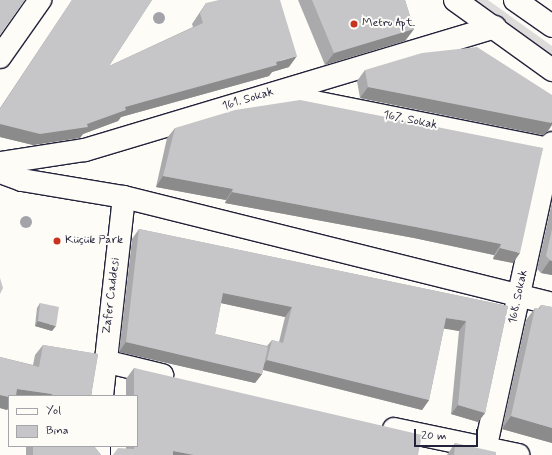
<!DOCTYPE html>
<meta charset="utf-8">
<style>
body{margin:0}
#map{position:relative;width:552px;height:455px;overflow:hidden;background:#fdfcf7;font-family:Mynerve,sans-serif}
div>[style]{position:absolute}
.green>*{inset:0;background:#dddcdb}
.roads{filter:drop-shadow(1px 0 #22223b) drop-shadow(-1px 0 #22223b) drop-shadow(0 1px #22223b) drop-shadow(0 -1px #22223b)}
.street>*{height:22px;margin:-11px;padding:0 11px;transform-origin:11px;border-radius:11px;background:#fdfcf7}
.secondary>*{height:22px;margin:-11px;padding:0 11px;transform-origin:11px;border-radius:11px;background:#fdfcf7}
.highway>*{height:22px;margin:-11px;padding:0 11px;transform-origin:11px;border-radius:11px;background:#fdfcf7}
.trees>*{width:12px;height:12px;margin:-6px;border-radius:50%;background:#a3a3aa}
.wall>*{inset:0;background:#aaaaac}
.shaded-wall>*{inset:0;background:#8b8b8c}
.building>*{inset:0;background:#c6c6c8}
.dots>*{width:11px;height:11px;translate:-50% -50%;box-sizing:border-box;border:2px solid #fdfcf7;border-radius:50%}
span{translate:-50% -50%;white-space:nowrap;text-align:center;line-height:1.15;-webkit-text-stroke:4px #fdfcf7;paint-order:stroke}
.poi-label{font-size:12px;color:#22223b}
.left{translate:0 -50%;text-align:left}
.street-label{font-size:12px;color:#22223b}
.legend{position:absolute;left:8px;top:395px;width:130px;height:52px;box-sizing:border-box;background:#fdfcf7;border:1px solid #a5a5ac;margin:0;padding:5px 7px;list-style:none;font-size:12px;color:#22223b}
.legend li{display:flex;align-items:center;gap:8px;height:20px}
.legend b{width:20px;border:1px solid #a5a5ac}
.scale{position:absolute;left:414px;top:429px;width:64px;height:18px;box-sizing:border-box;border:2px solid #22223b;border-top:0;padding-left:5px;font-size:12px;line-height:14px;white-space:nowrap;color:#22223b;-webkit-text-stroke:3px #fdfcf7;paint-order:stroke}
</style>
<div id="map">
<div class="green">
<i style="clip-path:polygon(470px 0,488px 0,552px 46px,552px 59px)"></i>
</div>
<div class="roads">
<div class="street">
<i style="left:0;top:57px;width:70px;rotate:-54.9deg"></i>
<i style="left:274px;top:94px;width:281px;rotate:11.3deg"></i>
<i style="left:0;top:163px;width:86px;rotate:-8.7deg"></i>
<i style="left:85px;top:150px;width:428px;rotate:-16.7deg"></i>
<i style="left:0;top:172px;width:23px;rotate:20deg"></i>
<i style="left:22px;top:180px;width:103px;rotate:9.5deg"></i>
<i style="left:124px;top:197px;width:441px;rotate:14deg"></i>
<i style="left:104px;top:361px;width:60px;rotate:13.6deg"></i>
<i style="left:102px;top:396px;width:200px;rotate:-83.7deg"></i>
<i style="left:394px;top:429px;width:127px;rotate:11.8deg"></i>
<i style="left:485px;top:450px;width:314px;rotate:-77.7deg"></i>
<i style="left:99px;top:455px;width:9px;rotate:-90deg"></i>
</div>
<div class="secondary">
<i style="left:455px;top:0;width:120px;rotate:35.8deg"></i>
</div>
<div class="highway">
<i style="left:515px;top:0;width:45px;rotate:35.1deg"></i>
</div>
</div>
<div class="trees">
<i style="left:159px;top:18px"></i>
<i style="left:26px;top:222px"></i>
</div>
<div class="wall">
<i style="clip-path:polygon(72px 0,152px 0,109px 66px,193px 27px,192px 24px,206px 3px,289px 67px,272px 72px,269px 76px,121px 117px,118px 121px,83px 134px,80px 138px,33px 145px,0 137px,0 108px)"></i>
<i style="clip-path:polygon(298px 0,405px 0,414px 29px,405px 41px,325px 65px)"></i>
<i style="clip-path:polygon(365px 70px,548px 131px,543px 135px,360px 98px,357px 81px)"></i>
<i style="clip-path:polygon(175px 128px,543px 148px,513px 263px,493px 259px,494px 255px,414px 238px,225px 203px,226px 200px,156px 187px,167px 138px)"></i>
<i style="clip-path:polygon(552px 202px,552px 275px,541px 273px,537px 269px)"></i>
<i style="clip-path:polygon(evenodd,139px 229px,508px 306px,485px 413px,478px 422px,451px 414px,459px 331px,444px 328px,429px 400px,422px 410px,263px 370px,262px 374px,255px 383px,119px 352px,132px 239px,139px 229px,221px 303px,285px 317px,279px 342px,272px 340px,267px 346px,215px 334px,221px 303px)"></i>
<i style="clip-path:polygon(40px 303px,52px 331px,35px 326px,37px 308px)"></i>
<i style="clip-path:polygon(541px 305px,552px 307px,552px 443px,502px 429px,526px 320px,535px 308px,538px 309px)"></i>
<i style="clip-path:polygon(43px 345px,98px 354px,91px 396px,9px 396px,9px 407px,7px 410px,0 408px,0 357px,33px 365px,35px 355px)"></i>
<i style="clip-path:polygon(134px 368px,418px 455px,113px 455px,126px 449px,126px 446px,137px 446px,137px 396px,126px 396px,126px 379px)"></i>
<i style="clip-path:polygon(455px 443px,496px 455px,447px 455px)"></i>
<i style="clip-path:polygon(26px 446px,94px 446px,101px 455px,26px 455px)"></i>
</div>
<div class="shaded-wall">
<i style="clip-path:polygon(414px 29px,405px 41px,325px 65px,334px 53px)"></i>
<i style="clip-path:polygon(297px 56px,289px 67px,272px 72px,269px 76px,121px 117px,118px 121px,83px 134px,80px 138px,33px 145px,0 137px,0 124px,87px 124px,125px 107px)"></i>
<i style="clip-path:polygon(368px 87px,552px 122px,552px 125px,548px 131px,543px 135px,360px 98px)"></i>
<i style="clip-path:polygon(163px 176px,233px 189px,226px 200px,156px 187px)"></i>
<i style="clip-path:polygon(232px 192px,421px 228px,501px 244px,494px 255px,414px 238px,225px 203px)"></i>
<i style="clip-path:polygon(500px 248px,520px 253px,513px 263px,493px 259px)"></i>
<i style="clip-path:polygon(550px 260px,552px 261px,552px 275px,541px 273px)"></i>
<i style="clip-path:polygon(223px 293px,292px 307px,285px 317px,216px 302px)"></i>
<i style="clip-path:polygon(446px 318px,466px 321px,459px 331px,440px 328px)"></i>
<i style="clip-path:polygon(38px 321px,56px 326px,52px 331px,35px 326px)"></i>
<i style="clip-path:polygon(126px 342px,262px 374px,255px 383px,119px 352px)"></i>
<i style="clip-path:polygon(267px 360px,429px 400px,422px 410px,260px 369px)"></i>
<i style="clip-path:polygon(17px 389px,52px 394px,51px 396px,12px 396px)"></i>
<i style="clip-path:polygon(0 395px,9px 397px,9px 407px,7px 410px,0 408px)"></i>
<i style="clip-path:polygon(458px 405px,485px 413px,478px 422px,451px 414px)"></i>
<i style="clip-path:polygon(511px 416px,552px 428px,552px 443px,502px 429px)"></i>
<i style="clip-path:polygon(173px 451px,194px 455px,170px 455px)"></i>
</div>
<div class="building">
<i style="clip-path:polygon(0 0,25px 0,0 35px)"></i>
<i style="clip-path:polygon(72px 0,152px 0,109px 66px,203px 23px,200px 13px,206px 3px,219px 0,280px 0,297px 56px,276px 62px,277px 65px,125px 107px,126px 110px,87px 124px,88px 127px,40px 134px,0 124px,0 109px)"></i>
<i style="clip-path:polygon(312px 0,405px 0,414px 29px,334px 53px)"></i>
<i style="clip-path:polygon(477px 47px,552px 95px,552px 122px,551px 123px,368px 87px,365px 70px,422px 53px)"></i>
<i style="clip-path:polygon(300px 100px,543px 148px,520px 253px,500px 248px,501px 244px,421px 228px,232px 192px,233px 189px,163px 176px,175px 128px,235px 110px)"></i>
<i style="clip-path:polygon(139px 229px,508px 306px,485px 413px,458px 405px,466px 321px,446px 318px,429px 400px,267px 360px,272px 340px,283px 343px,292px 307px,223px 293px,215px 334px,268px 347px,262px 374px,126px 342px)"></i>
<i style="clip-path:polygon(552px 229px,552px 261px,550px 260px,546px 256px)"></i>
<i style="clip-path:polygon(0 278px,3px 288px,0 294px)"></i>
<i style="clip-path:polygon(40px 303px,59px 307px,56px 326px,38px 321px)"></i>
<i style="clip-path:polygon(541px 305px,552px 307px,552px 428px,511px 416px,535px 308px,540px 309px)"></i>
<i style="clip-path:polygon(43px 345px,98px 354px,91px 396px,52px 396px,52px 394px,17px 389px,16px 396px,9px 396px,9px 397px,0 395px,0 357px,39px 367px)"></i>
<i style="clip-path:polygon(134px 368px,422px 435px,418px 455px,194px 455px,173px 451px,173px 455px,113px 455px,118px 448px,134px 449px,134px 446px,137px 446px,137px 396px,134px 396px)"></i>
<i style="clip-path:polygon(455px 443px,496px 452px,496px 455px,454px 455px)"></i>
<i style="clip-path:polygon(33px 446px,94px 446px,101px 455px,33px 455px)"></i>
</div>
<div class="dots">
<i style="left:354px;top:24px;background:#c8321e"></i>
<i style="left:57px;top:241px;background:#c8321e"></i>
</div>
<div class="poi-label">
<span class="left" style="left:362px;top:24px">Metro Apt.</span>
<span class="left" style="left:65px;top:241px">Küçük Park</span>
</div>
<div class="street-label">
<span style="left:248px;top:100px;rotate:-17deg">161. Sokak</span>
<span style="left:410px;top:121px;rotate:11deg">167. Sokak</span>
<span style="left:112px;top:296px;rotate:-83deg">Zafer Caddesi</span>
<span style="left:519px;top:297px;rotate:-78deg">168. Sokak</span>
</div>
<ul class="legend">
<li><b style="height:5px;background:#fdfcf7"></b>Yol</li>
<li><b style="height:11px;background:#c6c6c8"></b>Bina</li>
</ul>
<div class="scale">20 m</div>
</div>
